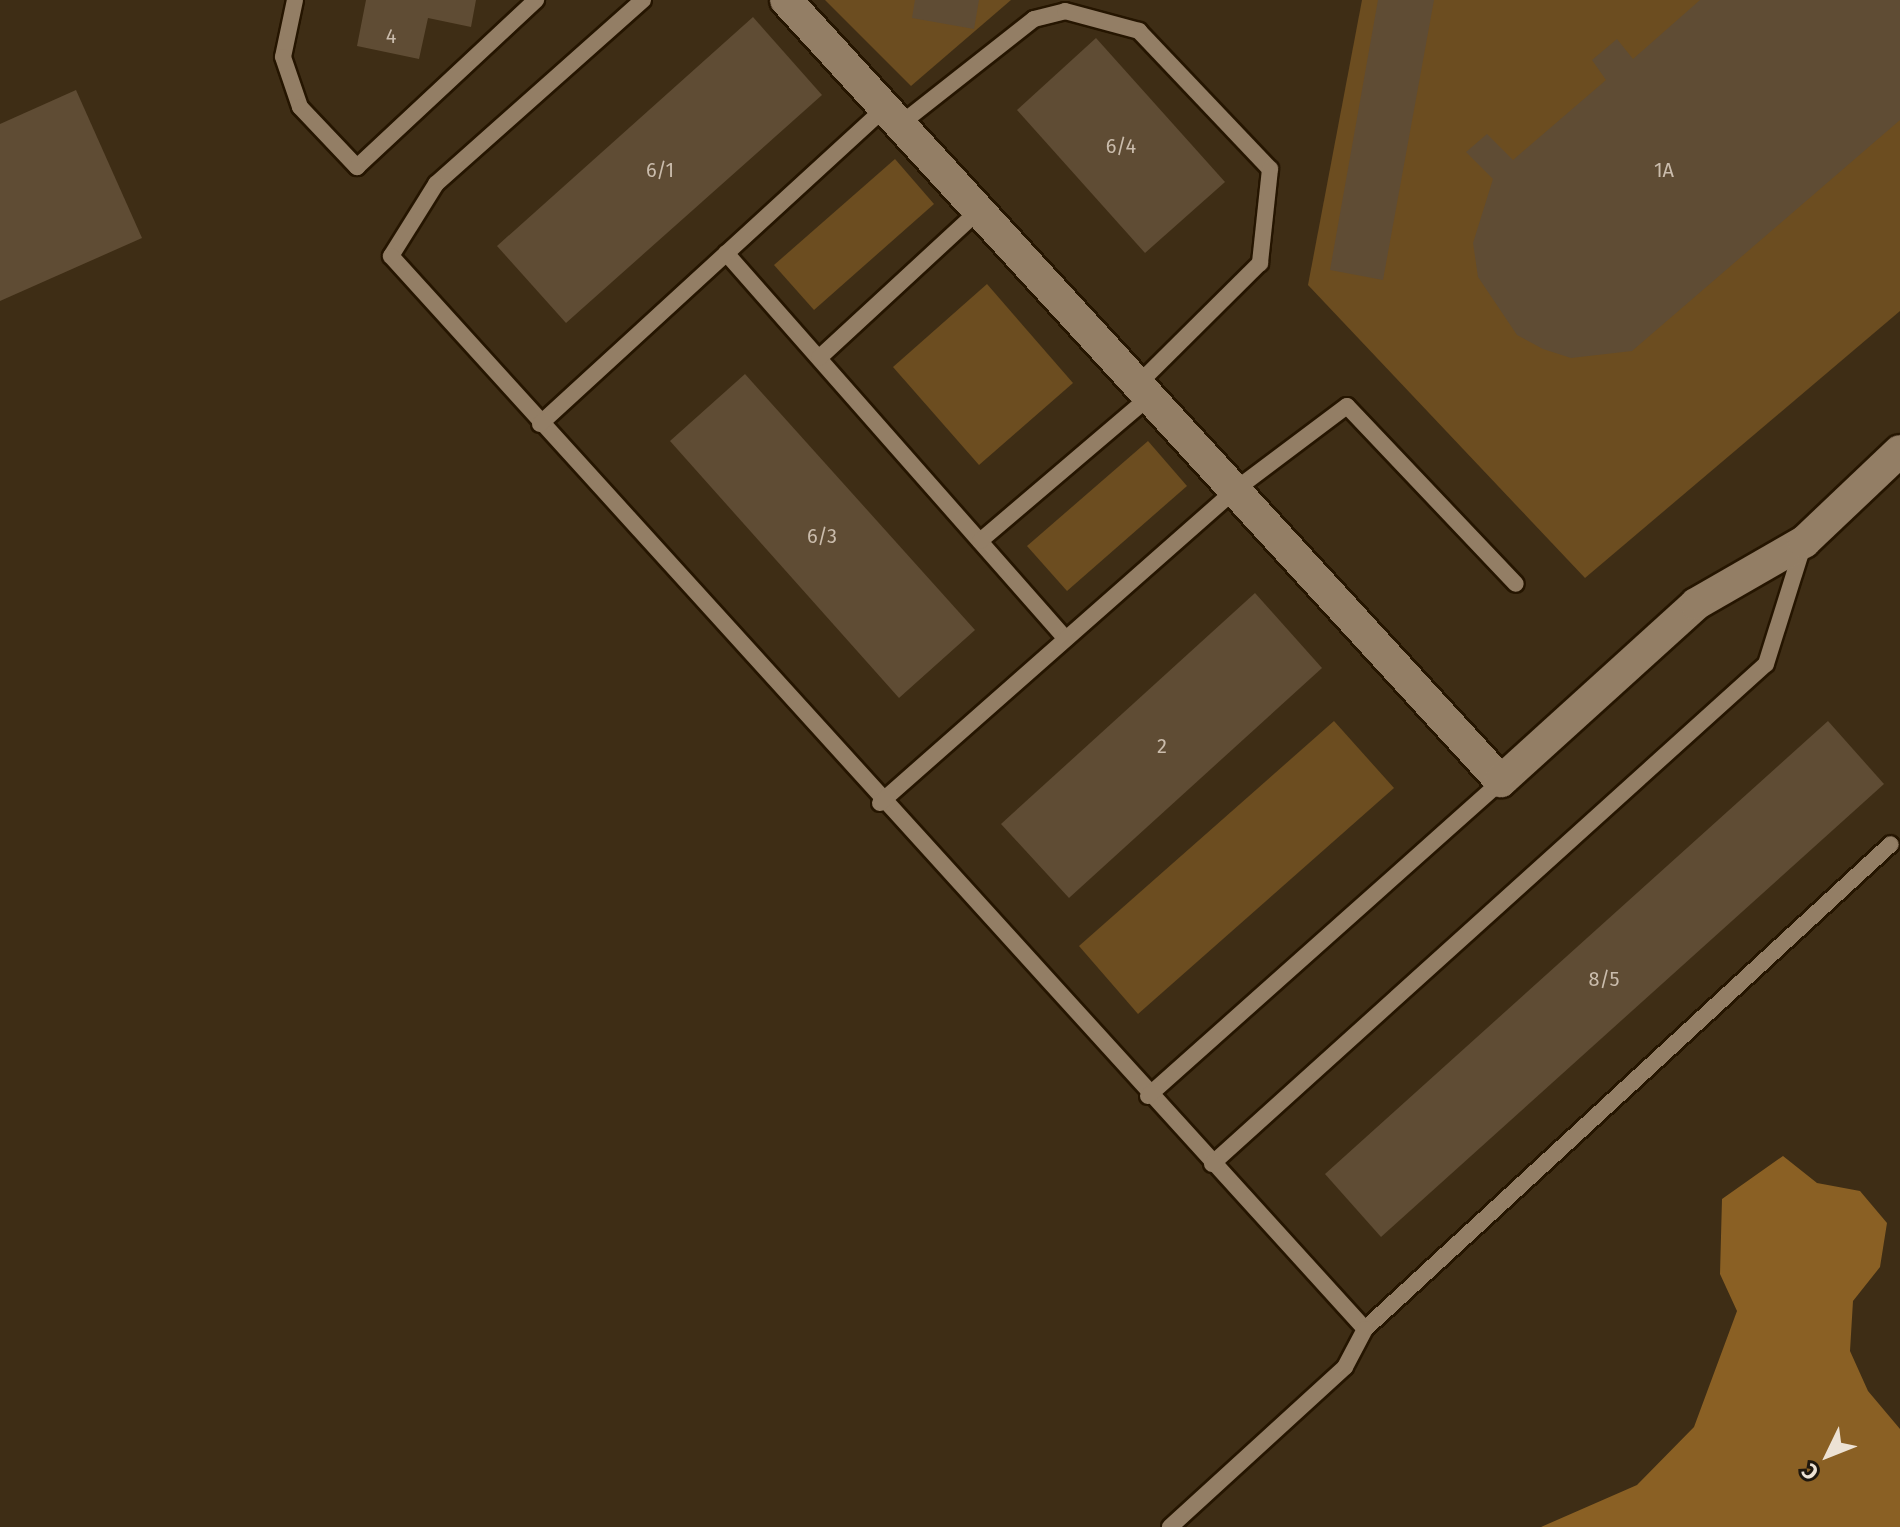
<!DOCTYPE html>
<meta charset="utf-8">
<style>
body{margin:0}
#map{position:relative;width:1900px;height:1527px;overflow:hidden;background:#3e2d15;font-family:"Fira Sans",sans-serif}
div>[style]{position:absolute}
.green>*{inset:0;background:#6c4d20}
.forest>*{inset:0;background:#8a6024}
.building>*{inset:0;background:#5f4c34}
.roads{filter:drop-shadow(2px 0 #251500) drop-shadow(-2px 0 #251500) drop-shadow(0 2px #251500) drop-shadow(0 -2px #251500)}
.service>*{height:16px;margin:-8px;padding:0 8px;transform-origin:8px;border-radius:8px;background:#937e65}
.minor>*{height:32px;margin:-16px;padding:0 16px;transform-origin:16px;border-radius:16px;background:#937e65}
span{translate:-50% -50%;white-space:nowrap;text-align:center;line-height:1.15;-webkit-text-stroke:6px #1f170d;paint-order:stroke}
.number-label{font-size:20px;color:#cabcac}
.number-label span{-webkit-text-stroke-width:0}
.north{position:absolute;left:1788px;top:1415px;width:80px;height:80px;-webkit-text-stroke:6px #1f170d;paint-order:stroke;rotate:227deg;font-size:22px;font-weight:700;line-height:32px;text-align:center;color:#ede2d4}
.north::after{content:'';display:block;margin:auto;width:28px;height:36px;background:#ede2d4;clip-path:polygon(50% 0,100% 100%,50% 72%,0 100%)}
</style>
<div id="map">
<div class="green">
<i style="clip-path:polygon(825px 0,1011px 0,911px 86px)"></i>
<i style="clip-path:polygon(1362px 0,1900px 0,1900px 311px,1585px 578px,1308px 285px)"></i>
<i style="clip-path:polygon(895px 159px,934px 204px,814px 310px,774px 265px)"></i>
<i style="clip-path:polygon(987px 284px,1073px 383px,979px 465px,893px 367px)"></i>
<i style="clip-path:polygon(1148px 441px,1187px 486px,1067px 591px,1027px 546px)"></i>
<i style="clip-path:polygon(1334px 721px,1394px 788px,1138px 1014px,1079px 946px)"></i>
</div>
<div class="forest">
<i style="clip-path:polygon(1783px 1156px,1817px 1183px,1860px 1191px,1887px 1223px,1880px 1267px,1853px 1301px,1850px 1351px,1868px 1391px,1900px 1429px,1900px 1527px,1541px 1527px,1637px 1485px,1694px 1427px,1737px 1311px,1720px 1274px,1722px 1199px)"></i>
</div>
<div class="building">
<i style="clip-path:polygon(366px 0,476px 0,471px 27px,428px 18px,419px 59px,357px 46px)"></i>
<i style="clip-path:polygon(915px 0,979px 0,974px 29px,912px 18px)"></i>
<i style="clip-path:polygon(1378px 0,1434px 0,1383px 280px,1330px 270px)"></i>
<i style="clip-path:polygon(1700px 0,1900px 0,1900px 120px,1632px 351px,1571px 358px,1543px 349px,1517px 335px,1478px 277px,1473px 243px,1493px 179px,1466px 152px,1487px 134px,1513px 160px,1606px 80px,1592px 60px,1617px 39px,1633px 59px)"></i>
<i style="clip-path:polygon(753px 17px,822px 95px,566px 323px,497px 246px)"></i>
<i style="clip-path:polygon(1096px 38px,1225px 182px,1145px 253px,1017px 110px)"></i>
<i style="clip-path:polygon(76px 90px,142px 238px,0 301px,0 124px)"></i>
<i style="clip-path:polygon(745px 374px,975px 630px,899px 698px,670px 441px)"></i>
<i style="clip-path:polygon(1255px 593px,1322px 668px,1069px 898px,1001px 824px)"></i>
<i style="clip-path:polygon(1828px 721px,1884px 784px,1381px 1237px,1325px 1174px)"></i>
</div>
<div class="roads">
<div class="service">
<i style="left:295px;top:0;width:58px;rotate:101.9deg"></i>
<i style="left:283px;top:57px;width:53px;rotate:71.2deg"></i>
<i style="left:300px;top:107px;width:83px;rotate:46.5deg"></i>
<i style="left:357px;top:167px;width:245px;rotate:-43deg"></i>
<i style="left:643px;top:0;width:277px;rotate:138.4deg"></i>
<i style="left:436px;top:184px;width:85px;rotate:122deg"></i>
<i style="left:391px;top:256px;width:1449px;rotate:47.77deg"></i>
<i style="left:1365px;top:1329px;width:715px;rotate:-42.68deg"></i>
<i style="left:898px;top:126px;width:173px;rotate:-38.2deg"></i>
<i style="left:1034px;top:19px;width:32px;rotate:-14deg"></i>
<i style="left:1065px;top:11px;width:77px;rotate:15.1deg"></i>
<i style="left:1139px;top:31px;width:190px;rotate:46.5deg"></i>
<i style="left:1270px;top:169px;width:95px;rotate:96.1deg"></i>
<i style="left:1260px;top:263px;width:173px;rotate:135.2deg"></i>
<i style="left:726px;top:253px;width:514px;rotate:48.63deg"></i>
<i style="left:819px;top:358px;width:215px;rotate:-42.7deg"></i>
<i style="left:540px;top:424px;width:465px;rotate:-42.5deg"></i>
<i style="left:980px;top:541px;width:222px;rotate:-40.4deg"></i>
<i style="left:880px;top:803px;width:473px;rotate:-41.4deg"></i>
<i style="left:1235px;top:490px;width:140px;rotate:-36.9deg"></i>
<i style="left:1347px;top:406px;width:245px;rotate:46.5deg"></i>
<i style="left:1148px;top:1096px;width:473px;rotate:-41.7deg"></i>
<i style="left:1212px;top:1164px;width:746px;rotate:-42.07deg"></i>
<i style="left:1766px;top:664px;width:124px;rotate:-72.6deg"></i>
<i style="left:1170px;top:1527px;width:237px;rotate:-42.4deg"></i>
<i style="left:1345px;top:1367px;width:43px;rotate:-62.2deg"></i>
</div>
<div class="minor">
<i style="left:786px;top:0;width:1059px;rotate:47.53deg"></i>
<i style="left:1501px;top:781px;width:263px;rotate:-42.2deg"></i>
<i style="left:1696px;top:604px;width:125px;rotate:-29.9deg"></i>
<i style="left:1804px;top:542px;width:132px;rotate:-43.5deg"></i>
</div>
</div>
<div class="number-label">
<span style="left:391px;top:36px">4</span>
<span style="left:1121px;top:146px">6/4</span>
<span style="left:660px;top:170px">6/1</span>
<span style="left:1664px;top:170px">1А</span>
<span style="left:822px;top:536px">6/3</span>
<span style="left:1162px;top:746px">2</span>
<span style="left:1604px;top:979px">8/5</span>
</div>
<div class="north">С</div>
</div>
